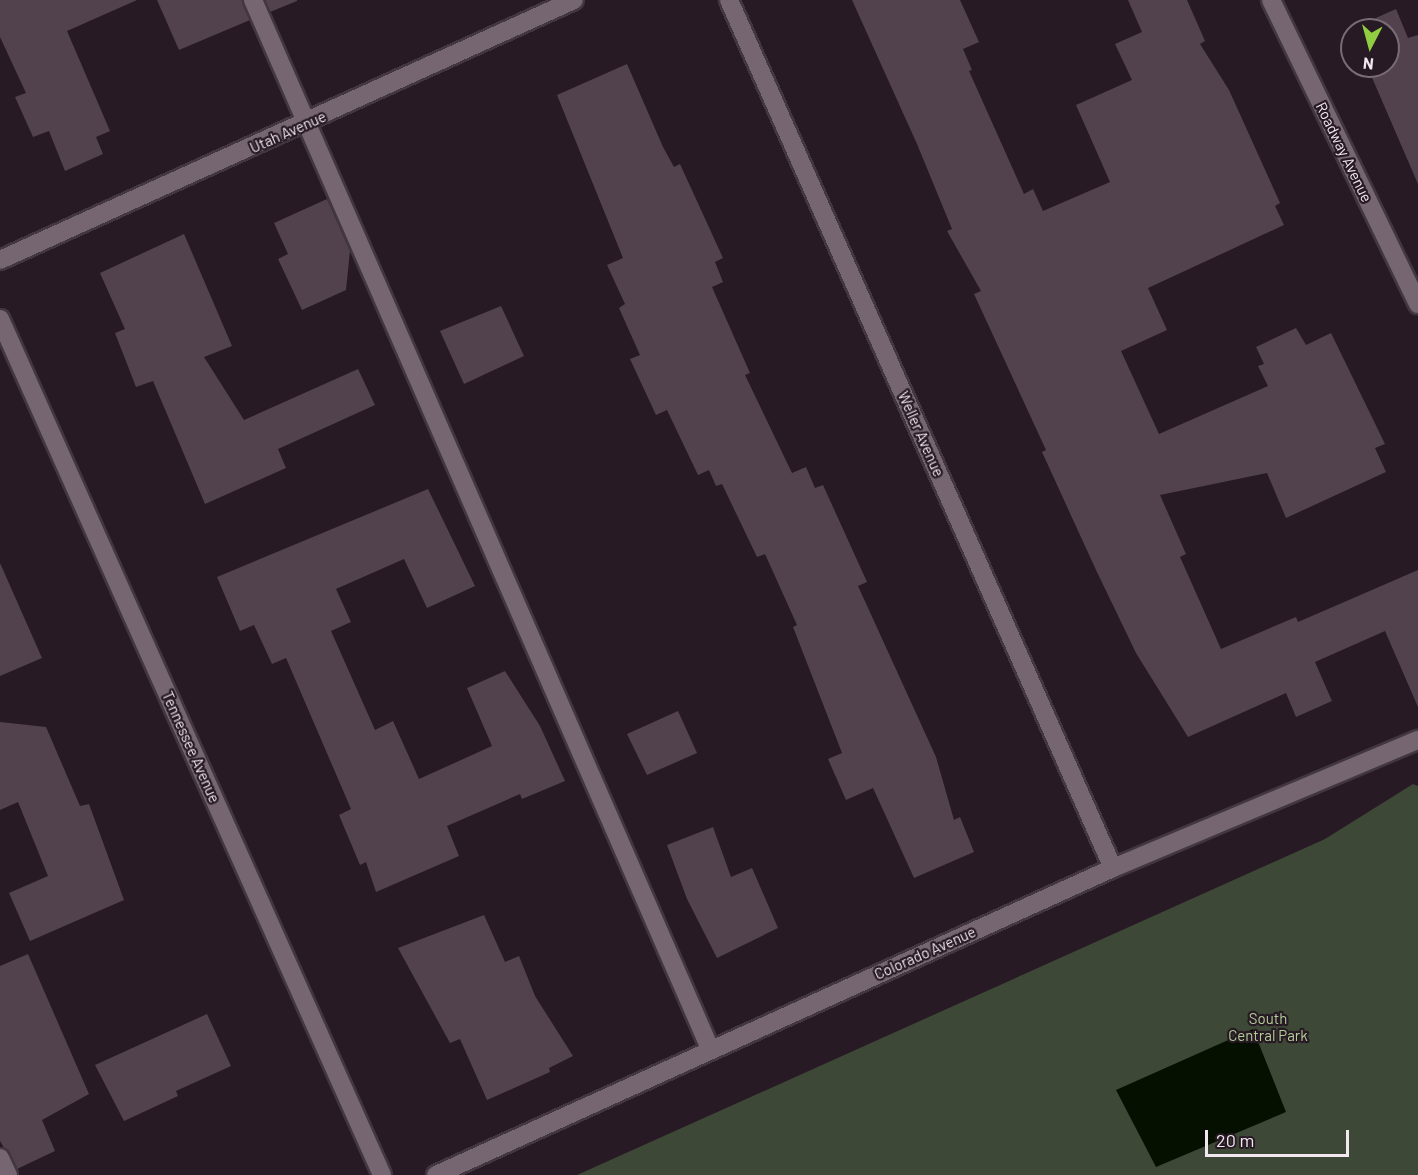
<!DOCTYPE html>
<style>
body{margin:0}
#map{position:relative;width:1418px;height:1175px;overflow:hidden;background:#271a25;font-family:Barlow,sans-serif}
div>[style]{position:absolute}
.green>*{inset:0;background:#3e4836}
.water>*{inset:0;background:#051000}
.building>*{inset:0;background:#51424e}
.roads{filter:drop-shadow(2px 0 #423740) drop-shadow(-2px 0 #423740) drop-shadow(0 2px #423740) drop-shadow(0 -2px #423740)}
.lane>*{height:18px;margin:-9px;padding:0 9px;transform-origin:9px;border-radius:9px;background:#766672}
.street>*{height:18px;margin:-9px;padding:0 9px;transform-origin:9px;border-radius:9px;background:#766672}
span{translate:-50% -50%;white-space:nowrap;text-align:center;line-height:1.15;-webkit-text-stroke:4.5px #271a25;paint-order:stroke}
.street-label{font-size:15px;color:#f2e8f0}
.park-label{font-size:15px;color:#b2cf96}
.north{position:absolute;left:1340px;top:18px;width:60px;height:60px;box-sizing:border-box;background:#271a25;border:2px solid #786c76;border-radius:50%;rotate:186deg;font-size:16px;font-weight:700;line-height:24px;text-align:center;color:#f2e8f0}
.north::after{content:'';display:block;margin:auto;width:21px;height:27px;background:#91cd40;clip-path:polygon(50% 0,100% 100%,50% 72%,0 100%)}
.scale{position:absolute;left:1205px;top:1130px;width:144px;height:27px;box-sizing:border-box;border:3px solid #f2e8f0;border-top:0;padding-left:8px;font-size:18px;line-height:21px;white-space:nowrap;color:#f2e8f0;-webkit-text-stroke:4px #271a25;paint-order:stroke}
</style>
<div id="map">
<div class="green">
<i style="clip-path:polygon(1413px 784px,1418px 786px,1418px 1175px,577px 1175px,1325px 839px)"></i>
</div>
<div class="water">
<i style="clip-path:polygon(1253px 1029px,1286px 1112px,1156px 1167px,1116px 1090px)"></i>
</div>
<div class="building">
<i style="clip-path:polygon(0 0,137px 0,67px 31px,110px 131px,96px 137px,103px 154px,65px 171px,49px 131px,33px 137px,15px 97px,26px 93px,0 37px)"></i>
<i style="clip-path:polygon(157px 0,242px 0,250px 20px,179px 50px)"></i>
<i style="clip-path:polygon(265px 0,297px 0,297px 1px,270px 12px)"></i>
<i style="clip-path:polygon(852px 0,960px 0,979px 42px,963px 49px,972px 70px,969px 71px,1024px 194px,1033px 189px,1043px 211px,1110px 182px,1076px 105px,1132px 80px,1115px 44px,1142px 32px,1128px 0,1187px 0,1205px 41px,1200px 44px,1229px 90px,1280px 203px,1275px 206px,1284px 225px,1148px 288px,1167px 330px,1121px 351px,1159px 434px,1268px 386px,1258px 366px,1264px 364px,1256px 347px,1296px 328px,1306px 345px,1331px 333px,1385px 444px,1375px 448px,1386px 472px,1286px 518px,1267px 473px,1160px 495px,1186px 554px,1180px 557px,1221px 649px,1296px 617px,1298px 622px,1418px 570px,1418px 707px,1385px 631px,1315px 662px,1332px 701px,1296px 717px,1286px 693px,1188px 737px,1136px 653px,1096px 570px,1042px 452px,1046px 450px,974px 294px,981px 291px,947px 231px,952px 229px,917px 144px)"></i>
<i style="clip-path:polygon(1396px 9px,1408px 38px,1418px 35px,1418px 184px,1367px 66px,1388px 66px,1388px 30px,1351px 29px)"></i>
<i style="clip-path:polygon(627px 64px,663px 147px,674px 167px,680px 164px,723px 258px,715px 262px,723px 282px,712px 287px,750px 373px,745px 375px,792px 473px,806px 467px,815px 488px,823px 485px,867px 582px,858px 586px,936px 757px,954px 820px,960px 817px,974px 852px,914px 878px,873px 788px,846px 800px,828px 759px,842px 753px,793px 627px,797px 625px,765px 554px,757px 557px,722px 484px,716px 486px,709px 470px,698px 475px,667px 410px,656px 415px,630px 359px,640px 355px,619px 308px,625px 304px,607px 265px,623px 258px,557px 95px)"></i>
<i style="clip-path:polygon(327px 199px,350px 251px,346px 290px,302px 310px,278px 259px,288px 254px,274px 223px)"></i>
<i style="clip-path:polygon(184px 234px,232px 346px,204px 357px,244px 420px,358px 369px,375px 405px,278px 449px,286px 468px,205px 504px,153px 381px,136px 387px,115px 333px,125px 329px,100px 273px)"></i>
<i style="clip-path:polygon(501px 306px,524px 356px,464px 384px,440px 331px)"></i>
<i style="clip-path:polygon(428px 489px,475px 586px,427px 608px,404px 559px,336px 589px,351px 622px,331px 631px,375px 730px,393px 721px,419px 779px,492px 746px,467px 688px,505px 671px,540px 726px,565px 781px,522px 799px,520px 794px,447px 826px,459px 856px,376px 892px,366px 862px,360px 865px,339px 815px,351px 809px,286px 658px,272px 664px,254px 625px,240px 631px,217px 577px)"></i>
<i style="clip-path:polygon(0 563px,42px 658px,0 676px)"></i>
<i style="clip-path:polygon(678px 711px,697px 753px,647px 775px,627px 734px)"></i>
<i style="clip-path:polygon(0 722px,46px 727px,80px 806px,89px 804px,124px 900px,30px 941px,9px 893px,48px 876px,18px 802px,0 810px)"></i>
<i style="clip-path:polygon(713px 827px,731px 877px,752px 868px,778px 928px,717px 958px,687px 899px,667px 845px)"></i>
<i style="clip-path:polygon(484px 915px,505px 962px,519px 956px,535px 996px,573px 1056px,549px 1068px,550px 1072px,487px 1100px,460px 1039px,450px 1043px,398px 948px)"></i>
<i style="clip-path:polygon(28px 954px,89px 1094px,42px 1120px,55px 1151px,17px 1169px,0 1141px,0 966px)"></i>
<i style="clip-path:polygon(207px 1014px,231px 1066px,176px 1091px,178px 1096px,124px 1121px,95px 1065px)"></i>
</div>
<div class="roads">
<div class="lane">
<i style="left:253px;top:0;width:1146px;rotate:66.45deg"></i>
</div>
<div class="street">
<i style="left:729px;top:0;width:949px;rotate:66.14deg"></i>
<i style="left:1271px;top:0;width:338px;rotate:64.2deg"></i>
<i style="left:0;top:260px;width:630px;rotate:-24.37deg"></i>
<i style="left:0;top:319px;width:937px;rotate:65.95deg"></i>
<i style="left:0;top:1158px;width:19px;rotate:65deg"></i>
<i style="left:436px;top:1175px;width:743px;rotate:-24.39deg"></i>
<i style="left:1113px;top:868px;width:331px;rotate:-22.8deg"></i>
</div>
</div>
<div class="street-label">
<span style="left:288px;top:132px;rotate:-24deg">Utah Avenue</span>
<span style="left:1344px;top:152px;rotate:64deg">Roadway Avenue</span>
<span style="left:921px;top:434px;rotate:66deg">Weller Avenue</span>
<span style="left:191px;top:747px;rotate:66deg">Tennessee Avenue</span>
<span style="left:925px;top:953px;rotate:-24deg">Colorado Avenue</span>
</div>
<div class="park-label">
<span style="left:1268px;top:1027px">South<br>Central Park</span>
</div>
<div class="north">N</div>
<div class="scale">20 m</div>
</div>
